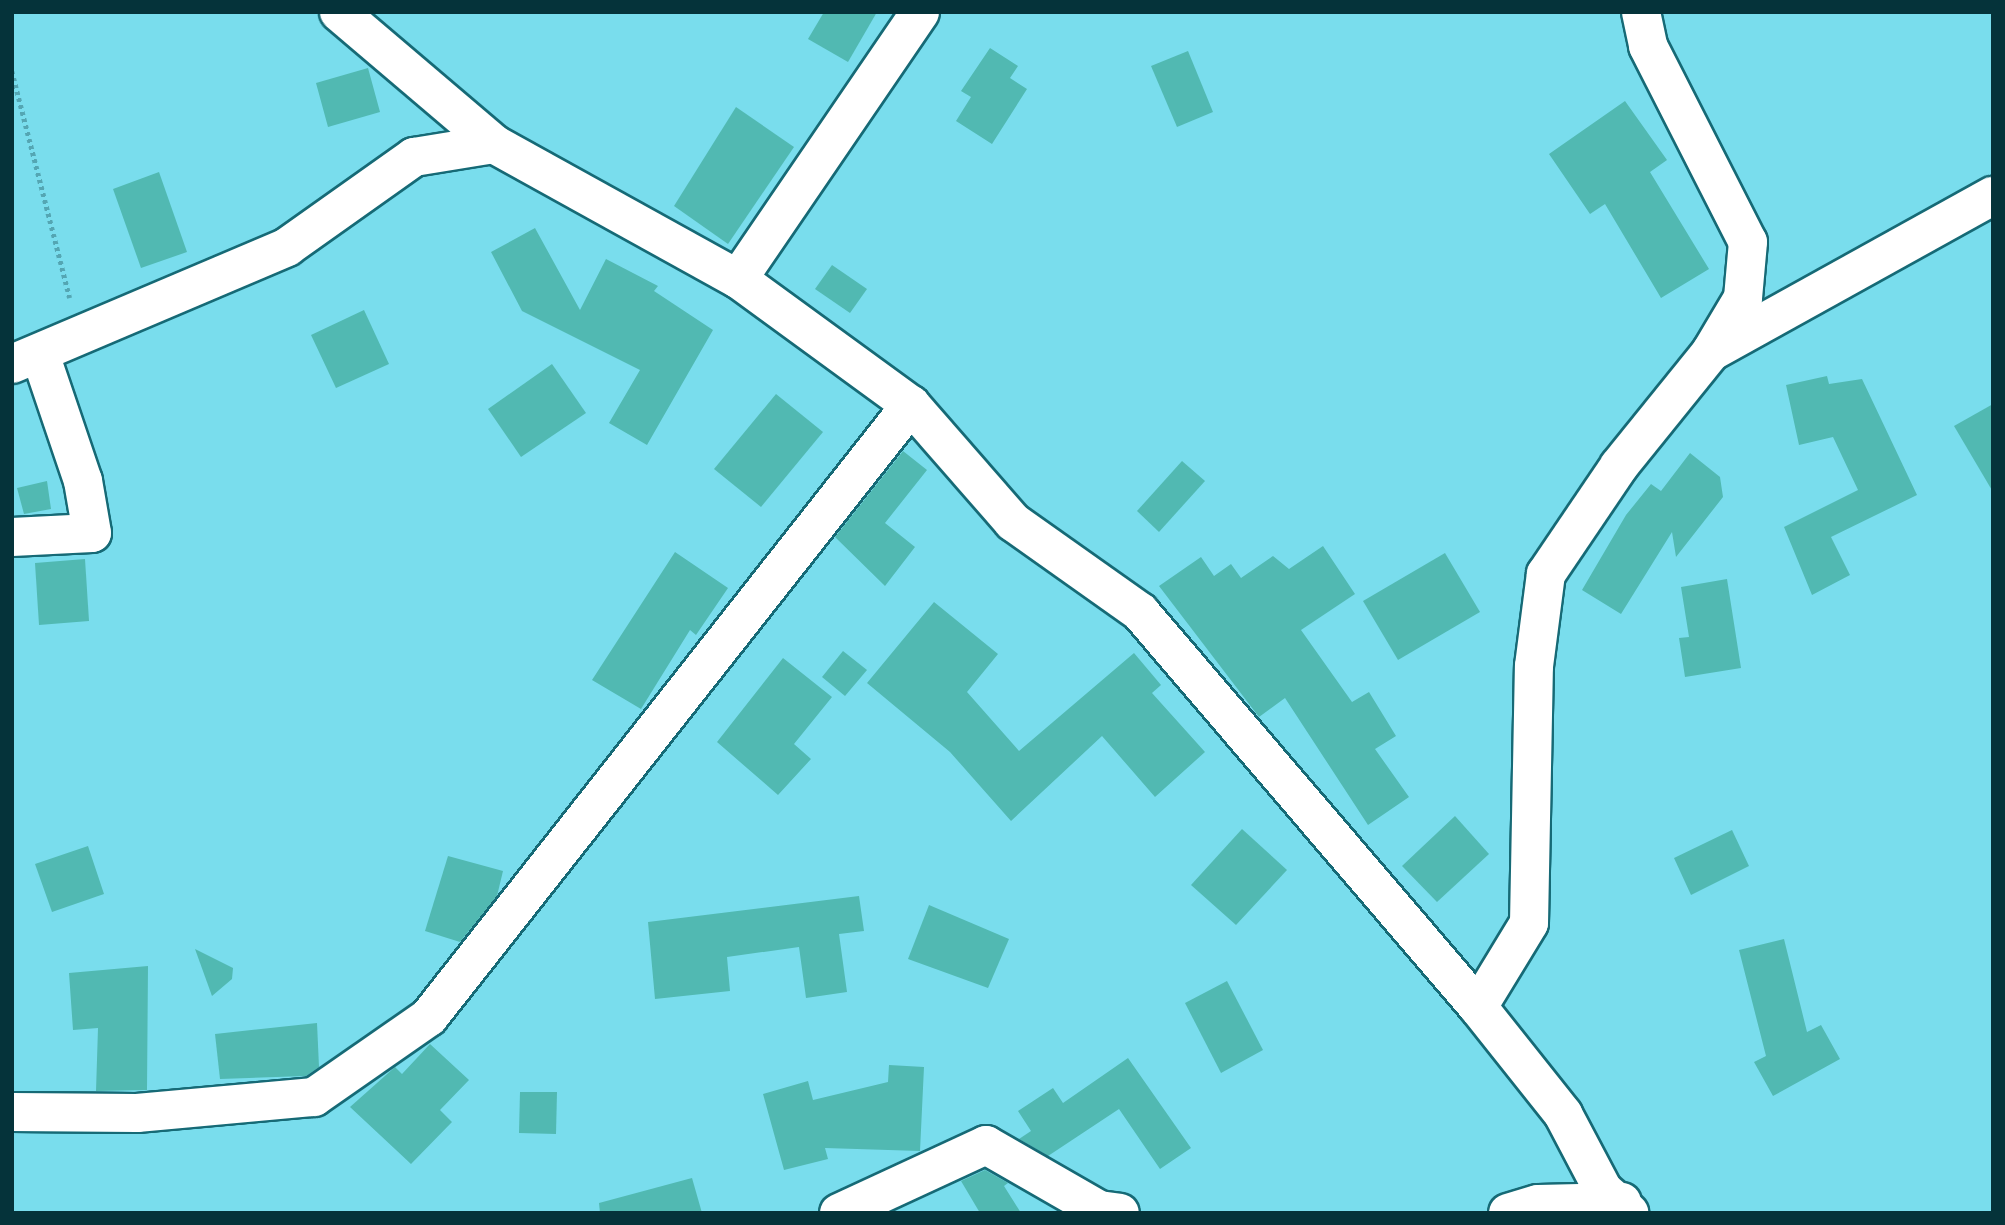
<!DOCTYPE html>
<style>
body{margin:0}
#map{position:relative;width:2005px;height:1225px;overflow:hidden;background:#79dded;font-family:Arial,sans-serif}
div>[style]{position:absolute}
.building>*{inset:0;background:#51b9b2}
.path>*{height:4.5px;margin-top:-2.25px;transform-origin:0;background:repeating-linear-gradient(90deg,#54a6b3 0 3.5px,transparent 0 7px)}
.roads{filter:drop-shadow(2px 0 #166a76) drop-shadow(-2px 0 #166a76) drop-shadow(0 2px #166a76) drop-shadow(0 -2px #166a76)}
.minor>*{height:38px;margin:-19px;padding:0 19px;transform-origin:19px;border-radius:19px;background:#fff}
span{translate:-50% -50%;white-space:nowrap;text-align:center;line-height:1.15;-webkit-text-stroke:6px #c8f5fd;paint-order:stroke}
.frame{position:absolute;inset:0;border:14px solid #05333a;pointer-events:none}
</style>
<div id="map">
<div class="building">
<i style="clip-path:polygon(824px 12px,877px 12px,848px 62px,808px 39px)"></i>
<i style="clip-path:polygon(990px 48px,1018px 66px,1010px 78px,1027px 89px,992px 144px,956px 121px,971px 97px,961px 91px)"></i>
<i style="clip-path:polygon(1188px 51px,1213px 112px,1177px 127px,1151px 66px)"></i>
<i style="clip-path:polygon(368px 68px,380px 112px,328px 127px,316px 83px)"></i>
<i style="clip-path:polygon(1625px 101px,1667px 160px,1650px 172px,1709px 269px,1661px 298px,1605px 204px,1590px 214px,1549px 154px)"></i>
<i style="clip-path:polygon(736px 107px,794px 147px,728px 244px,674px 206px)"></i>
<i style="clip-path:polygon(159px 172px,187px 252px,141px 268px,113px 189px)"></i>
<i style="clip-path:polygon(535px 228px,580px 310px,606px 259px,658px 286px,654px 291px,713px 330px,647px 445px,609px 423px,640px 370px,522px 311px,491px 252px)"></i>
<i style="clip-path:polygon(832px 265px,867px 289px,850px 313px,815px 289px)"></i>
<i style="clip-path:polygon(364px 310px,389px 364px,336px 388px,311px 335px)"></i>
<i style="clip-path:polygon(552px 364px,586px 413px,521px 457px,488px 409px)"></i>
<i style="clip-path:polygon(1827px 376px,1829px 384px,1862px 379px,1917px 495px,1831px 537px,1850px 575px,1812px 595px,1784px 527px,1858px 490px,1833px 437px,1799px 445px,1786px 385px)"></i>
<i style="clip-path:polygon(776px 394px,823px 432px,761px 507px,714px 469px)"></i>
<i style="clip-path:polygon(1993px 404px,1993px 492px,1954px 426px)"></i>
<i style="clip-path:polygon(903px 451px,927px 470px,885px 523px,915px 547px,885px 586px,835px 537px)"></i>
<i style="clip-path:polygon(1690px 453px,1720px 477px,1723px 497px,1676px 557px,1672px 532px,1621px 614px,1582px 590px,1626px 515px,1651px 484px,1661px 491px)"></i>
<i style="clip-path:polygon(1182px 461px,1205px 481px,1159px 532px,1137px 511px)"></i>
<i style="clip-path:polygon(47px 481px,51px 509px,24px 514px,17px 488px)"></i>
<i style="clip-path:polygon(1323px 546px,1355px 594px,1301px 630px,1352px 702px,1369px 692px,1396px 736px,1375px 749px,1409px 797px,1368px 825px,1285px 698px,1259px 717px,1159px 586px,1201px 557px,1214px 576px,1231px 564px,1241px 578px,1273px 556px,1289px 569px)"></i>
<i style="clip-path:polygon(675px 552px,728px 588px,696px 635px,690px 630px,641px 709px,592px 680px)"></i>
<i style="clip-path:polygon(1445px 553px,1480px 612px,1398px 660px,1363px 601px)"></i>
<i style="clip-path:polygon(85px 559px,89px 621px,39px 625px,35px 563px)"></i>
<i style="clip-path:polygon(1727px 579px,1741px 668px,1685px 677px,1679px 638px,1689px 637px,1681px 587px)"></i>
<i style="clip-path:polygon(934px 602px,998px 654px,967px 692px,1019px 751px,1134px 653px,1161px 685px,1152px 693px,1205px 752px,1155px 797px,1102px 736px,1011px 821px,950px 752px,867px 683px)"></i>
<i style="clip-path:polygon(843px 651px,867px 670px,845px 696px,822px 677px)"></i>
<i style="clip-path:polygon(783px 658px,832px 697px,794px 744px,811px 759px,778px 795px,717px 742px)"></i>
<i style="clip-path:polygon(1455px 816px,1489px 854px,1437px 902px,1402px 866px)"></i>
<i style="clip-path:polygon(1242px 829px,1287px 870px,1236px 925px,1191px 885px)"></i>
<i style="clip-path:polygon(1732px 830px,1749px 866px,1691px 895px,1674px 858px)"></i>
<i style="clip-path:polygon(88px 846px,104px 894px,52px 912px,35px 864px)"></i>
<i style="clip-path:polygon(448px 856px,503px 871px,497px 896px,460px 942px,425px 931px)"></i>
<i style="clip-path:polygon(859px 896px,864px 931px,839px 934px,847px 992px,806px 998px,799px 947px,727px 957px,730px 991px,655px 999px,648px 922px)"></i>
<i style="clip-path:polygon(929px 905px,1009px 939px,988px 988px,908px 959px)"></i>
<i style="clip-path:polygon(1784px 939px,1807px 1032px,1821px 1025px,1840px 1059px,1773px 1096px,1754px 1062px,1766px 1056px,1739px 950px)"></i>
<i style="clip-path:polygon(195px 949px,233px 968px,232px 979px,212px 996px)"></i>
<i style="clip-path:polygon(148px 966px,147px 1090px,96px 1091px,98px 1028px,73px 1030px,69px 973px)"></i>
<i style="clip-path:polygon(1227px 981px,1263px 1050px,1221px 1073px,1185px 1003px)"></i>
<i style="clip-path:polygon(317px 1023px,319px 1067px,306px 1076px,220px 1079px,215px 1034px)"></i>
<i style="clip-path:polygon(430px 1044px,469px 1080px,440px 1110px,452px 1122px,411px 1164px,350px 1107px,395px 1067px,402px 1074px)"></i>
<i style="clip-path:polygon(1128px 1058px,1191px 1148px,1160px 1169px,1119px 1109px,1048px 1156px,1019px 1139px,1031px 1131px,1018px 1111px,1053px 1088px,1063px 1103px)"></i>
<i style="clip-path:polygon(889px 1065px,924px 1067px,920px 1151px,825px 1148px,828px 1159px,784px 1170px,763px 1094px,808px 1081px,813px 1100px,888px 1082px)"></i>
<i style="clip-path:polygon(520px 1092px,557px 1092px,556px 1134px,519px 1133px)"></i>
<i style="clip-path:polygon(985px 1170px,1008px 1183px,1004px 1186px,1021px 1213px,980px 1213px,961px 1181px)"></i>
<i style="clip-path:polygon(692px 1178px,702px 1213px,600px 1213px,599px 1203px)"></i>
</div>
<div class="path">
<i style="left:12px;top:71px;width:234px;rotate:75.7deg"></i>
</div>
<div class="roads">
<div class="minor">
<i style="left:339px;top:12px;width:204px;rotate:40.4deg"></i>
<i style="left:494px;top:144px;width:279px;rotate:29deg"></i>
<i style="left:738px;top:279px;width:214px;rotate:36.1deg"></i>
<i style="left:911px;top:405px;width:155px;rotate:48.9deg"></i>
<i style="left:1013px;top:522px;width:156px;rotate:35.3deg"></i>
<i style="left:1140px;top:612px;width:520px;rotate:49.45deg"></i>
<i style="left:1478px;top:1007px;width:137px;rotate:51.5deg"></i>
<i style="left:1563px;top:1114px;width:86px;rotate:62.2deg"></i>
<i style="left:1603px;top:1190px;width:35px;rotate:41deg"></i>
<i style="left:1641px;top:12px;width:35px;rotate:78deg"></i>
<i style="left:1648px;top:46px;width:220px;rotate:63deg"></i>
<i style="left:1748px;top:242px;width:56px;rotate:95.1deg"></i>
<i style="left:1743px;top:298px;width:61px;rotate:120.8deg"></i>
<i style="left:738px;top:279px;width:323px;rotate:-55.7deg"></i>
<i style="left:12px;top:364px;width:299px;rotate:-23deg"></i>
<i style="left:287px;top:247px;width:156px;rotate:-35.3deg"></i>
<i style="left:414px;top:157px;width:81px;rotate:-9.2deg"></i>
<i style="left:12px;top:537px;width:80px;rotate:-2.9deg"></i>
<i style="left:92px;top:533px;width:53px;rotate:-99.8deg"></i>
<i style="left:83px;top:481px;width:131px;rotate:-108.7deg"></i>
<i style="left:1478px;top:1007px;width:98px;rotate:-58.7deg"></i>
<i style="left:1529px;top:923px;width:257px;rotate:-88.9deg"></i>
<i style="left:1534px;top:666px;width:93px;rotate:-82.6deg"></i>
<i style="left:1546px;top:574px;width:130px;rotate:-55.9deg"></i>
<i style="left:1619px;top:466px;width:146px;rotate:-51.1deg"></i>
<i style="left:1711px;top:352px;width:322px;rotate:-29deg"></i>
<i style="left:12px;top:1112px;width:125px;rotate:0.5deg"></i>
<i style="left:137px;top:1113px;width:178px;rotate:-5.2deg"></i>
<i style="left:314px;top:1097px;width:140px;rotate:-34.8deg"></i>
<i style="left:429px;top:1017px;width:779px;rotate:-51.78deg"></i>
<i style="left:839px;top:1213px;width:162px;rotate:-24.8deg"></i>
<i style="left:986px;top:1145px;width:130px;rotate:29.9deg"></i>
<i style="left:1099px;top:1210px;width:21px;rotate:8deg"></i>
<i style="left:1508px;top:1213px;width:31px;rotate:-17deg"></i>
<i style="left:1538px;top:1204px;width:84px;rotate:-1.4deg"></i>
</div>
</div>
<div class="frame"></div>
</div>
